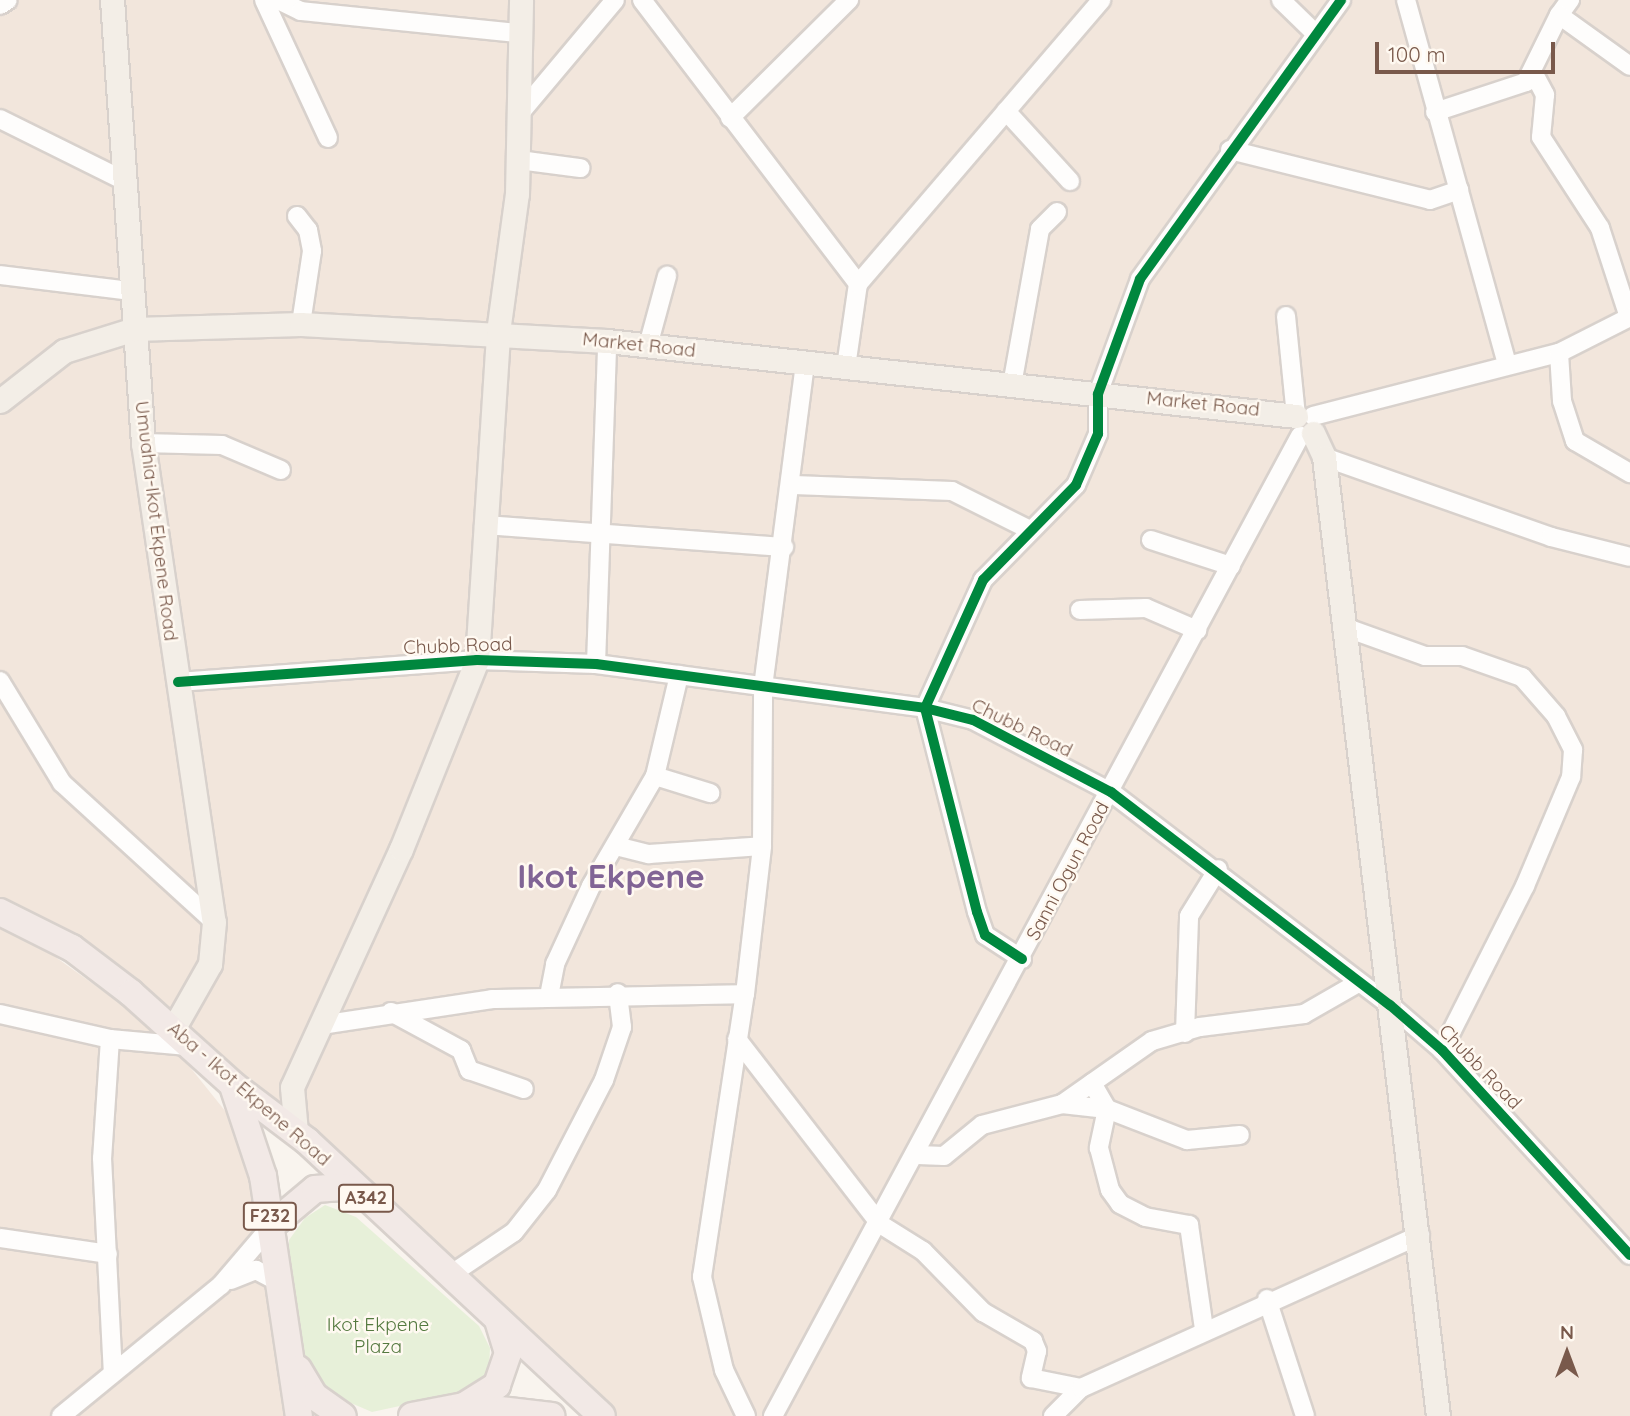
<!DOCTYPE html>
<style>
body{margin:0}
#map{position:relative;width:1630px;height:1416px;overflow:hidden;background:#f9f4ee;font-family:Quicksand,sans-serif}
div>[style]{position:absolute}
.residential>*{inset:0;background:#f2e6dc}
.green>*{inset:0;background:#e7f0d9}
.roads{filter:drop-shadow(2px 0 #d8d1cc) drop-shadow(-2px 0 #d8d1cc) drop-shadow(0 2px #d8d1cc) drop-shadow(0 -2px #d8d1cc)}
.minor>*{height:18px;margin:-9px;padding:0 9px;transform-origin:9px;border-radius:9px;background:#fefdfc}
.major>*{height:23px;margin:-11.5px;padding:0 11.5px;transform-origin:11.5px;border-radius:11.5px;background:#f3eee7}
.highway>*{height:26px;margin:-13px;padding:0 13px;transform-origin:13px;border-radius:13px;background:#f2e9e6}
.cycleway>*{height:10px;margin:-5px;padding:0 5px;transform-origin:5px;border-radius:5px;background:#00873e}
span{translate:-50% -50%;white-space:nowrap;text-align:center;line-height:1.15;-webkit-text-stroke:5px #fff9f1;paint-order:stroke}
.shield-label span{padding:2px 5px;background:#fff9f1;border:2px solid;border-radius:5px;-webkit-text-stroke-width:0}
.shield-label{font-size:18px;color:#79594b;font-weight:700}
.street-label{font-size:19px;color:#79594b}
.park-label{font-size:19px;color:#557a40}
.town-label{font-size:33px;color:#816495;font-weight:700}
.north{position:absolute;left:1532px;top:1318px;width:70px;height:70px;-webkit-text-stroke:5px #fff9f1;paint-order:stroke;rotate:0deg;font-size:19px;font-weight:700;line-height:28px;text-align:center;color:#79594b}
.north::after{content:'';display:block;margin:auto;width:24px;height:32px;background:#79594b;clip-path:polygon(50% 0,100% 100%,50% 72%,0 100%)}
.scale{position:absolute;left:1375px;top:42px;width:180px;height:32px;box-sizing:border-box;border:4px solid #79594b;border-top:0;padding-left:9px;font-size:21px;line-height:24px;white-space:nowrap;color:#79594b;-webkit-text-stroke:5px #fff9f1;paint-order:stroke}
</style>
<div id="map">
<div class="residential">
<i style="clip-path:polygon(0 0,1630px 0,1630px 1416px,617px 1416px,336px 1155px,0 900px)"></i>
<i style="clip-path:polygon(0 927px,47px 951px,131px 1011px,181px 1056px,230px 1117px,256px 1205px,287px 1416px,0 1416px)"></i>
</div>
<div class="green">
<i style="clip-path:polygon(325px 1205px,356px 1217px,479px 1326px,490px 1348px,489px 1370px,469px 1391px,372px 1412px,325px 1392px,304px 1353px,288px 1256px,289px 1240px,305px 1218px)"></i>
</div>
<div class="roads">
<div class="minor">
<i style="left:264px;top:0;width:152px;rotate:65.1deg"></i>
<i style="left:278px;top:0;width:25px;rotate:26deg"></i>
<i style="left:301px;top:11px;width:218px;rotate:5.8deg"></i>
<i style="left:642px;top:0;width:357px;rotate:52.7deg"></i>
<i style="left:1281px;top:0;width:49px;rotate:44.2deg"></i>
<i style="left:1406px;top:0;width:377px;rotate:74.5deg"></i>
<i style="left:0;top:5px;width:9px;rotate:-32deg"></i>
<i style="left:1559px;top:15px;width:19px;rotate:-54deg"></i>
<i style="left:1533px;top:72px;width:26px;rotate:62deg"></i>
<i style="left:1545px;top:95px;width:42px;rotate:95.4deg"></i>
<i style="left:1541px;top:137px;width:108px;rotate:57deg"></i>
<i style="left:1600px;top:228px;width:94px;rotate:72deg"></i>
<i style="left:1006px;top:111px;width:95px;rotate:47.6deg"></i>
<i style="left:521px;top:112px;width:146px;rotate:-50deg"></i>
<i style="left:1435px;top:112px;width:96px;rotate:-18.2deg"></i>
<i style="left:1526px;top:82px;width:75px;rotate:-63.8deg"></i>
<i style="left:1559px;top:15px;width:87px;rotate:35.7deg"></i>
<i style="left:730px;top:118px;width:168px;rotate:-44.8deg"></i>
<i style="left:0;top:119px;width:137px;rotate:26.4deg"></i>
<i style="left:1230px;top:150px;width:206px;rotate:14deg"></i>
<i style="left:1430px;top:200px;width:31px;rotate:-19deg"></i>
<i style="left:519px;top:160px;width:62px;rotate:7.5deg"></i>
<i style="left:297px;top:216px;width:18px;rotate:52deg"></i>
<i style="left:308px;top:230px;width:21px;rotate:79deg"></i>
<i style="left:312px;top:251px;width:74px;rotate:98.6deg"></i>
<i style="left:0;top:275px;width:132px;rotate:7deg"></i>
<i style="left:1286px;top:316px;width:100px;rotate:84.3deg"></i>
<i style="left:648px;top:346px;width:73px;rotate:-74.8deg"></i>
<i style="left:1559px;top:353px;width:48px;rotate:86.4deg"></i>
<i style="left:1562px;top:401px;width:42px;rotate:72deg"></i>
<i style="left:1575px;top:441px;width:64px;rotate:30.2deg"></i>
<i style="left:846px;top:367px;width:84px;rotate:-81.8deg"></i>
<i style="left:858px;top:284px;width:374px;rotate:-49.4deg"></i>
<i style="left:1012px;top:385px;width:158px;rotate:-79.8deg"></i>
<i style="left:1040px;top:229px;width:24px;rotate:-45deg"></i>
<i style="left:1313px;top:416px;width:254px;rotate:-14.4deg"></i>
<i style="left:1559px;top:353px;width:80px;rotate:-26.9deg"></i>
<i style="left:143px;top:443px;width:79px;rotate:1.5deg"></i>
<i style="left:222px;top:445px;width:64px;rotate:23deg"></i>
<i style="left:1324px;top:457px;width:241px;rotate:19.4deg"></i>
<i style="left:1551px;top:537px;width:81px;rotate:14.2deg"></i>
<i style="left:794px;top:485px;width:158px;rotate:2.2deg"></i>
<i style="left:952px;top:491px;width:85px;rotate:26.6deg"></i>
<i style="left:484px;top:525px;width:301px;rotate:4.2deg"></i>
<i style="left:1151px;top:540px;width:84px;rotate:18deg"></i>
<i style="left:1080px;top:610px;width:66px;rotate:-1.7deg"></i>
<i style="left:1146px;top:608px;width:56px;rotate:23.3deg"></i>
<i style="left:1344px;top:627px;width:86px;rotate:19.7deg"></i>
<i style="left:1425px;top:656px;width:37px"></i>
<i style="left:1462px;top:656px;width:64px;rotate:19.3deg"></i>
<i style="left:1522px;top:677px;width:52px;rotate:48.9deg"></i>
<i style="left:1556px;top:716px;width:38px;rotate:63deg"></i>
<i style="left:1573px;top:750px;width:27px;rotate:94deg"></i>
<i style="left:1571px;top:777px;width:118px;rotate:112.9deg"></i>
<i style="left:1525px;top:886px;width:184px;rotate:116.8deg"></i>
<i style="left:596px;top:664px;width:323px;rotate:-88deg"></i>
<i style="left:0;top:681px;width:119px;rotate:58.7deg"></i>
<i style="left:62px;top:783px;width:206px;rotate:42.4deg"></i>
<i style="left:178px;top:682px;width:300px;rotate:-4.2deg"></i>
<i style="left:477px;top:660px;width:119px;rotate:1.9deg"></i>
<i style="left:596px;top:664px;width:332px;rotate:7.6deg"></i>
<i style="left:925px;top:708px;width:49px;rotate:14deg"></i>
<i style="left:973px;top:720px;width:156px;rotate:27.6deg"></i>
<i style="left:1111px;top:792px;width:351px;rotate:37.4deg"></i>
<i style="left:1390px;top:1005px;width:69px;rotate:40.9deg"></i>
<i style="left:1442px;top:1050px;width:278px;rotate:47.5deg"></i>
<i style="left:655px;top:776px;width:58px;rotate:17.2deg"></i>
<i style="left:616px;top:846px;width:34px;rotate:14deg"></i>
<i style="left:649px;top:854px;width:113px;rotate:-4deg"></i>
<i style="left:1022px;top:959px;width:44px;rotate:-147deg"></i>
<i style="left:985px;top:935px;width:24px;rotate:-109deg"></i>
<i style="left:977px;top:912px;width:211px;rotate:-104.3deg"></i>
<i style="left:925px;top:708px;width:141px;rotate:-65.6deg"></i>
<i style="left:983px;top:580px;width:133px;rotate:-45.6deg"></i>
<i style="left:1076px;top:485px;width:56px;rotate:-66.7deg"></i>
<i style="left:1098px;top:434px;width:40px;rotate:-90deg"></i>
<i style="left:1098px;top:394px;width:122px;rotate:-69.9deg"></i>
<i style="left:1140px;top:279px;width:344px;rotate:-54.2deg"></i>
<i style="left:549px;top:996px;width:33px;rotate:-79deg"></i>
<i style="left:555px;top:964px;width:86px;rotate:-65.2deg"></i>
<i style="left:591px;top:886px;width:127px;rotate:-59.8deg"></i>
<i style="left:655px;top:776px;width:104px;rotate:-76.6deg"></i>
<i style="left:391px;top:1012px;width:80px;rotate:28.5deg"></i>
<i style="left:461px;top:1050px;width:22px;rotate:68deg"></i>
<i style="left:469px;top:1070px;width:58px;rotate:19.1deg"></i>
<i style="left:0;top:1014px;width:113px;rotate:12.8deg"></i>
<i style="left:110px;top:1039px;width:78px;rotate:5.1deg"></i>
<i style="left:321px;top:1025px;width:173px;rotate:-8.6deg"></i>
<i style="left:492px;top:999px;width:253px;rotate:-1.1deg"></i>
<i style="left:1185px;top:1033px;width:117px;rotate:-88deg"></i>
<i style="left:1189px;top:916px;width:55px;rotate:-58.3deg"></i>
<i style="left:110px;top:1039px;width:119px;rotate:93.8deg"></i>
<i style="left:102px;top:1158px;width:215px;rotate:87.1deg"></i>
<i style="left:737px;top:1039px;width:234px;rotate:52.3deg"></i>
<i style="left:880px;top:1224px;width:51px;rotate:32.1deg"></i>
<i style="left:923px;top:1251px;width:86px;rotate:45.5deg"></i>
<i style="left:983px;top:1312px;width:58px;rotate:30.1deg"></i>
<i style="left:1033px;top:1341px;width:11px;rotate:68deg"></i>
<i style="left:1037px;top:1351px;width:28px;rotate:103deg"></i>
<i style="left:1031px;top:1378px;width:51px;rotate:11.3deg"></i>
<i style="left:1092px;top:1083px;width:30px;rotate:60deg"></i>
<i style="left:1107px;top:1109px;width:40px;rotate:102deg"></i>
<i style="left:1099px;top:1148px;width:43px;rotate:75.3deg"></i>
<i style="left:1110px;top:1190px;width:17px;rotate:54deg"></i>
<i style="left:1120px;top:1204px;width:28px;rotate:27deg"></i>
<i style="left:1145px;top:1217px;width:45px;rotate:10.3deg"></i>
<i style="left:1189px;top:1225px;width:105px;rotate:81.8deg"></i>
<i style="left:1062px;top:1104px;width:110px;rotate:-35deg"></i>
<i style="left:1152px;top:1041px;width:50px;rotate:-16.3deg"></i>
<i style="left:1200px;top:1027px;width:105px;rotate:-7.1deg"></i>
<i style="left:1304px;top:1014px;width:62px;rotate:-29.9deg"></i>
<i style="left:918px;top:1155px;width:26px;rotate:2deg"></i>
<i style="left:944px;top:1156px;width:49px;rotate:-39.2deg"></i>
<i style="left:982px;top:1125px;width:83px;rotate:-14.7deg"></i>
<i style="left:1062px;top:1104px;width:45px;rotate:6.3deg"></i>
<i style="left:1107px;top:1109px;width:86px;rotate:21.2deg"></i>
<i style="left:1187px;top:1140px;width:53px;rotate:-5.4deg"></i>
<i style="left:0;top:1238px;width:109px;rotate:8.4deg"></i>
<i style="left:453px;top:1273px;width:73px;rotate:-33.9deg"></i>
<i style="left:514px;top:1232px;width:53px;rotate:-51.8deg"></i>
<i style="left:547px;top:1190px;width:124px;rotate:-62.6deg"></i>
<i style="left:604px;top:1080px;width:56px;rotate:-71.2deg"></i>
<i style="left:622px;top:1027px;width:34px;rotate:-97deg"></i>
<i style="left:231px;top:1280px;width:27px;rotate:-22deg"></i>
<i style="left:256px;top:1270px;width:30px;rotate:28deg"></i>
<i style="left:1267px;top:1299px;width:123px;rotate:72deg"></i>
<i style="left:61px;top:1416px;width:207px;rotate:-39.3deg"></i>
<i style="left:221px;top:1285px;width:79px;rotate:-49.6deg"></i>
<i style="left:746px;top:1416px;width:51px;rotate:-115.6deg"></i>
<i style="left:724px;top:1370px;width:96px;rotate:-103.3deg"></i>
<i style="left:702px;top:1277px;width:286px;rotate:-81.4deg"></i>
<i style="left:745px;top:994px;width:149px;rotate:-83.4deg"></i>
<i style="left:762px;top:846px;width:159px;rotate:-89.6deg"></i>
<i style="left:763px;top:687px;width:327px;rotate:-82.6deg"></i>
<i style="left:773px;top:1416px;width:1113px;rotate:-61.73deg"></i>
<i style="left:1053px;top:1416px;width:40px;rotate:-45deg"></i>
<i style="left:1081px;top:1388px;width:372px;rotate:-24.3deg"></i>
</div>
<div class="major">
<i style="left:112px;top:0;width:444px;rotate:86deg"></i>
<i style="left:143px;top:443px;width:484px;rotate:81.6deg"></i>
<i style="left:214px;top:922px;width:42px;rotate:95.4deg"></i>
<i style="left:210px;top:964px;width:75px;rotate:119.6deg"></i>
<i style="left:0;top:401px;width:81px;rotate:-38deg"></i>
<i style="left:64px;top:351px;width:73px;rotate:-17.4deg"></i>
<i style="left:134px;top:329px;width:167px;rotate:-1.7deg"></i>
<i style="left:301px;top:324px;width:306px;rotate:3.2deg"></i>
<i style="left:607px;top:341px;width:693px;rotate:6.21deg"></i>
<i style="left:1313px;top:433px;width:26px;rotate:65deg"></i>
<i style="left:1324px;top:457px;width:966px;rotate:83.22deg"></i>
<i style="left:296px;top:1132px;width:45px;rotate:-95.1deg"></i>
<i style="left:292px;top:1087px;width:262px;rotate:-65.4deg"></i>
<i style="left:401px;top:849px;width:204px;rotate:-68.1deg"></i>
<i style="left:477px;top:660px;width:329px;rotate:-86.3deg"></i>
<i style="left:498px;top:332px;width:139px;rotate:-82.2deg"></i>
<i style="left:517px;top:194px;width:194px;rotate:-88.8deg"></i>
</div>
<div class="highway">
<i style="left:0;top:912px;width:80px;rotate:26.6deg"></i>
<i style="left:72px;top:948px;width:74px;rotate:37.3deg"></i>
<i style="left:131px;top:993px;width:137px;rotate:42deg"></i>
<i style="left:233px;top:1085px;width:93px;rotate:37.1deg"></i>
<i style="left:307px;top:1141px;width:403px;rotate:43deg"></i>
<i style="left:233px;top:1086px;width:95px;rotate:71.6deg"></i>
<i style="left:263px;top:1176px;width:243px;rotate:81.5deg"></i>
<i style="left:272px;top:1225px;width:56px;rotate:-39.9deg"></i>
<i style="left:315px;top:1189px;width:28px;rotate:-4deg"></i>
<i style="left:343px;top:1187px;width:21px;rotate:23deg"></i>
<i style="left:298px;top:1369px;width:31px;rotate:59deg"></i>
<i style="left:314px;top:1396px;width:35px;rotate:35deg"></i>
<i style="left:466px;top:1406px;width:86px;rotate:6.7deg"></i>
<i style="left:412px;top:1416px;width:53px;rotate:-10.9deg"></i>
<i style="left:464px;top:1406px;width:39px;rotate:-32deg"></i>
<i style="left:497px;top:1385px;width:34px;rotate:-71deg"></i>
<i style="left:508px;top:1353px;width:34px;rotate:-107deg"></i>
</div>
</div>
<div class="cycleway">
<i style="left:178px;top:682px;width:300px;rotate:-4.2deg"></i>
<i style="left:477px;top:660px;width:119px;rotate:1.9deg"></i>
<i style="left:596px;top:664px;width:332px;rotate:7.6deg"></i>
<i style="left:925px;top:708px;width:49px;rotate:14deg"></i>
<i style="left:973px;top:720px;width:156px;rotate:27.6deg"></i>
<i style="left:1111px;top:792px;width:351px;rotate:37.4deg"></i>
<i style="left:1390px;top:1005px;width:69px;rotate:40.9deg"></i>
<i style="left:1442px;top:1050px;width:278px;rotate:47.5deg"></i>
<i style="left:1022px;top:959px;width:44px;rotate:-147deg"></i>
<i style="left:985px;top:935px;width:24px;rotate:-109deg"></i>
<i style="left:977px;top:912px;width:211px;rotate:-104.3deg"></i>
<i style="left:925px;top:708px;width:141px;rotate:-65.6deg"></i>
<i style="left:983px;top:580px;width:133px;rotate:-45.6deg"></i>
<i style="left:1076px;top:485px;width:56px;rotate:-66.7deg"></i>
<i style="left:1098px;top:434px;width:40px;rotate:-90deg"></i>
<i style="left:1098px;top:394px;width:122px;rotate:-69.9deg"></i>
<i style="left:1140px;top:279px;width:344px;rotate:-54.2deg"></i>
</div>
<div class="shield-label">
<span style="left:366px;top:1198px">A342</span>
<span style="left:270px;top:1216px">F232</span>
</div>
<div class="street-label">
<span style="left:639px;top:345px;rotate:6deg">Market Road</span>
<span style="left:1203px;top:404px;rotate:6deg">Market Road</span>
<span style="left:156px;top:521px;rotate:83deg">Umuahia-Ikot Ekpene Road</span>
<span style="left:458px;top:646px;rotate:-2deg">Chubb Road</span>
<span style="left:1022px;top:728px;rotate:26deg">Chubb Road</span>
<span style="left:1068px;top:871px;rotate:-62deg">Sanni Ogun Road</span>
<span style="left:1480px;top:1067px;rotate:46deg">Chubb Road</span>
<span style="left:249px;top:1094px;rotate:41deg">Aba - Ikot Ekpene Road</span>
</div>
<div class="park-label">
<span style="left:378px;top:1336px">Ikot Ekpene<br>Plaza</span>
</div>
<div class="town-label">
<span style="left:611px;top:876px">Ikot Ekpene</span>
</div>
<div class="north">N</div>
<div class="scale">100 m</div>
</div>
